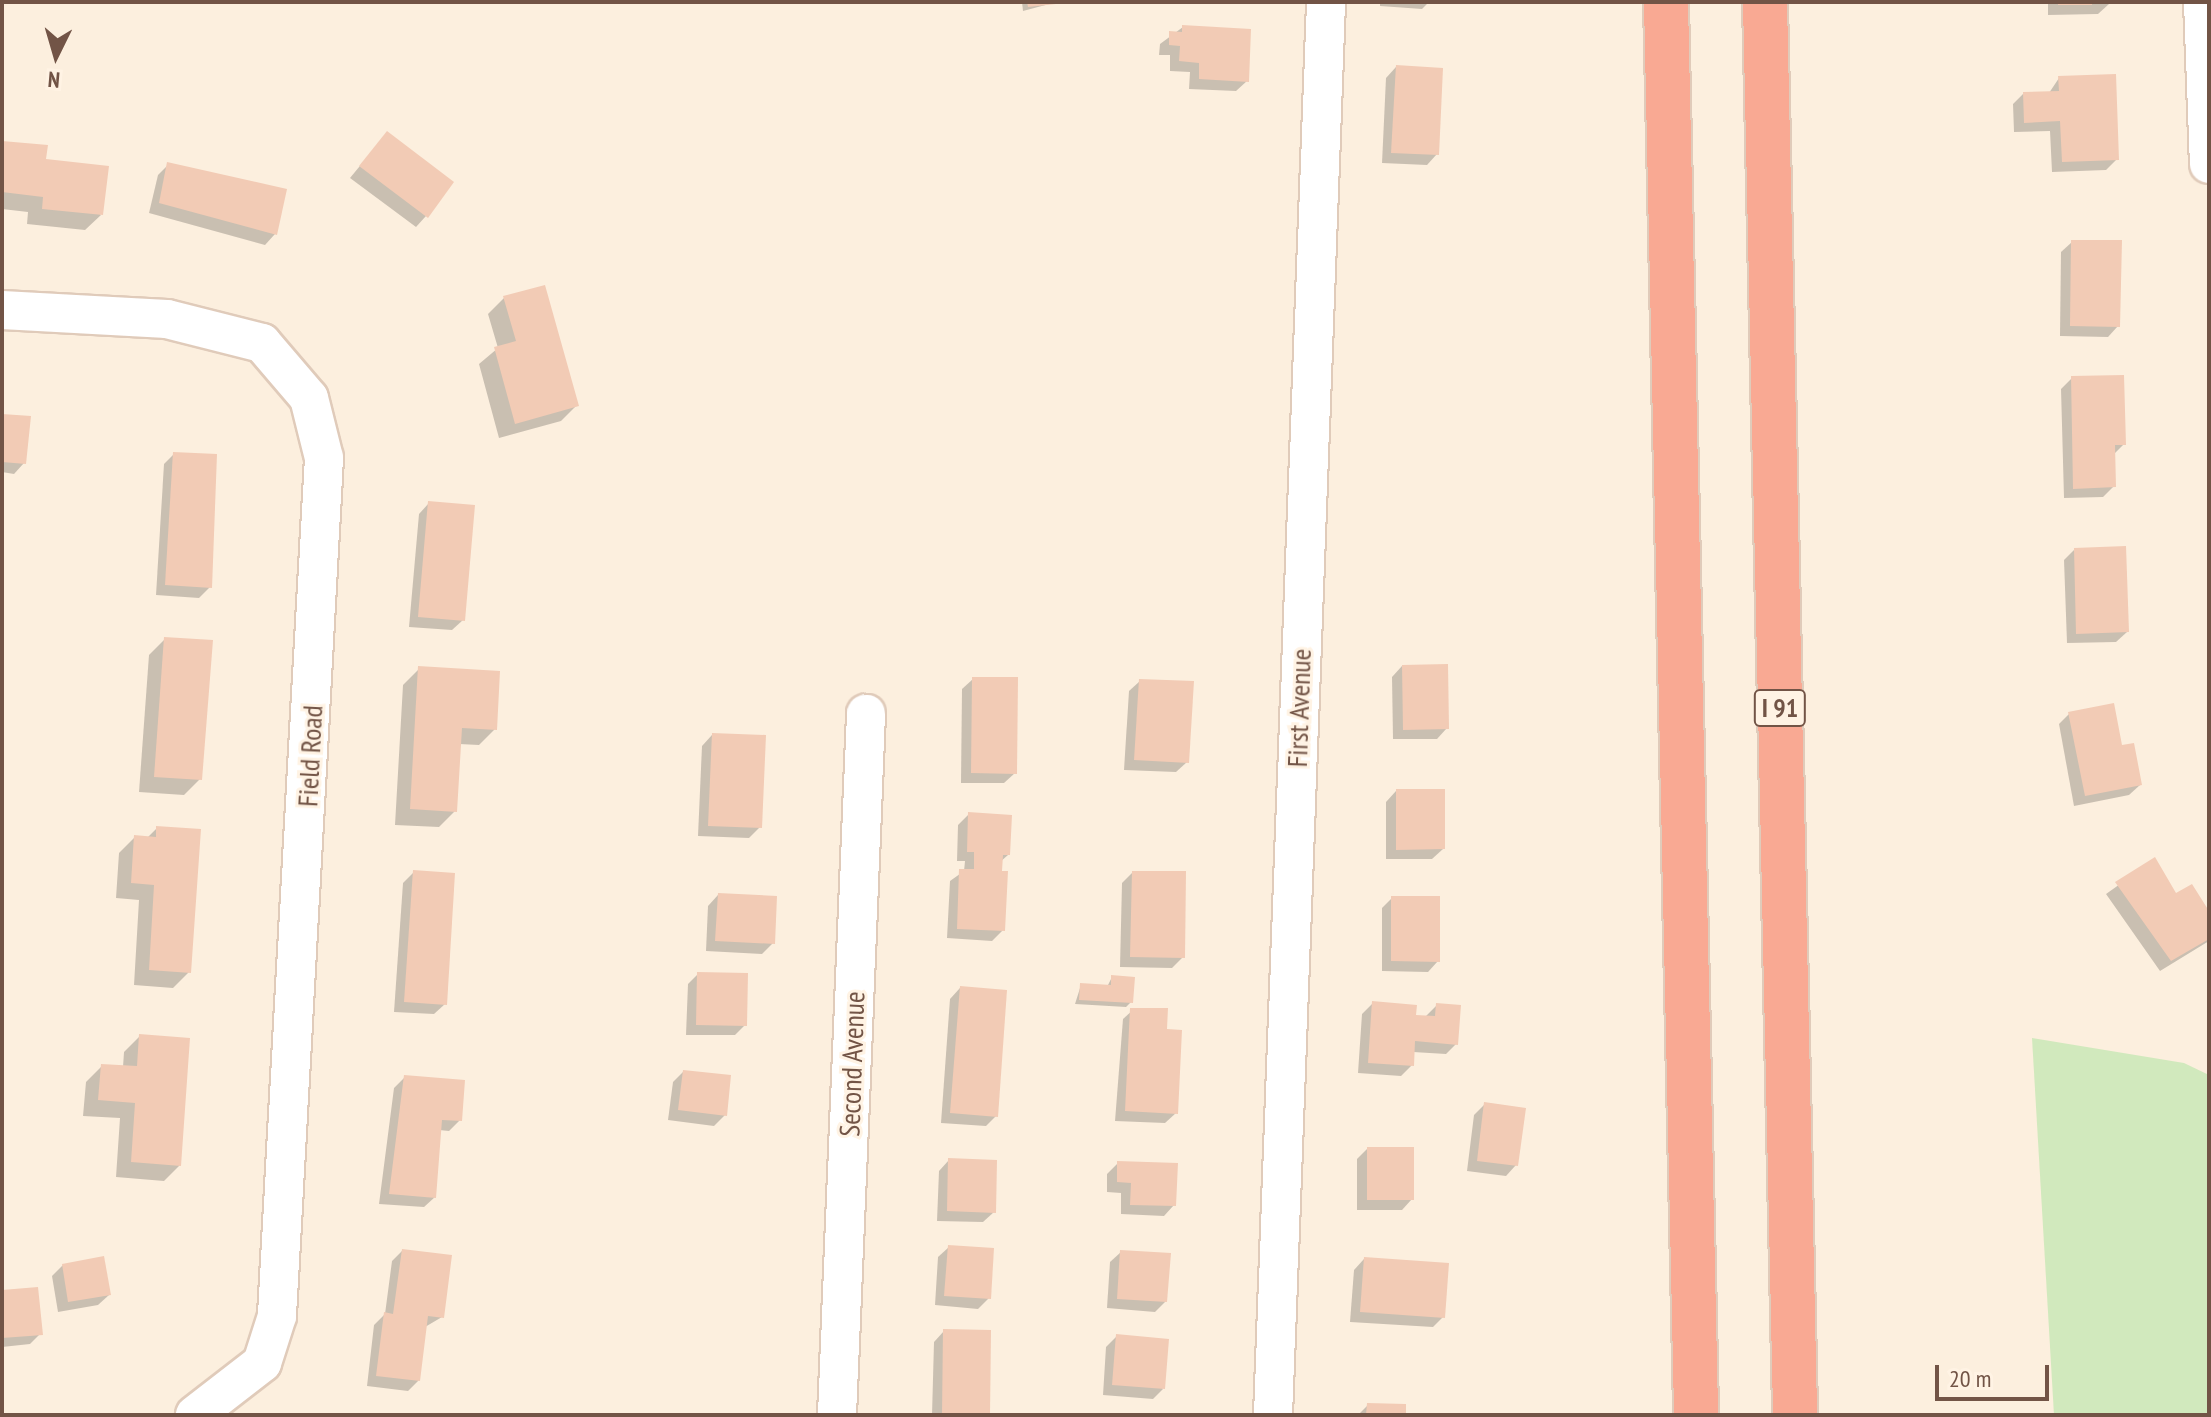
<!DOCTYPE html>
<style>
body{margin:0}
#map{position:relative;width:2211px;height:1417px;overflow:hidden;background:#fcefde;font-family:"PT Sans Narrow",sans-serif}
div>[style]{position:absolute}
.green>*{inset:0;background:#d1e9bd}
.shadow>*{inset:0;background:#0003}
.building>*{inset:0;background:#f2cbb5}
.roads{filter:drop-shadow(2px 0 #e0cbba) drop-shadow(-2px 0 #e0cbba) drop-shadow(0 2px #e0cbba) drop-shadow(0 -2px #e0cbba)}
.street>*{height:38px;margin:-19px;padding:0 19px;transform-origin:19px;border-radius:19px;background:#fff}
.highway>*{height:44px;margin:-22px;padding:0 22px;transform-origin:22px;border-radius:22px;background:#f9a993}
span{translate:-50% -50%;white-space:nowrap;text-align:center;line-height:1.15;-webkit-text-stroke:6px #fff3e4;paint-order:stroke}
.shield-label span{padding:2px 6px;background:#fff3e4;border:2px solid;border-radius:6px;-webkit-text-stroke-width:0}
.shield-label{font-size:26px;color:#725446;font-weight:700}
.street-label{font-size:28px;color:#725446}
.frame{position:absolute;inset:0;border:4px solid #725446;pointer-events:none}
.north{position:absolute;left:16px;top:16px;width:80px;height:80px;-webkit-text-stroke:6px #fff3e4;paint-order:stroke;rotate:185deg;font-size:22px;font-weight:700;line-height:32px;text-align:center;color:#725446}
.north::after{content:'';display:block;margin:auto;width:28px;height:36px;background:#725446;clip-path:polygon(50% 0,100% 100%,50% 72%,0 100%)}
.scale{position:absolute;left:1935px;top:1365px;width:114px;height:36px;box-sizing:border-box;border:4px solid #725446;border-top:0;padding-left:10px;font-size:24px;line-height:28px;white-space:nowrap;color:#725446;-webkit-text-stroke:6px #fff3e4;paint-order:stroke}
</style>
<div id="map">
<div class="green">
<i style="clip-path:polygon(2032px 1038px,2184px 1063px,2209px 1075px,2209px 1415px,2054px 1415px)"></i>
</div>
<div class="shadow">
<i style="clip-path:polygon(1022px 2px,1053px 2px,1053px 3px,1023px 11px)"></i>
<i style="clip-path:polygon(1380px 2px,1429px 2px,1422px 9px,1380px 6px)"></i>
<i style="clip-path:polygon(2048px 2px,2109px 2px,2109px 4px,2098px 14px,2048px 15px)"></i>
<i style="clip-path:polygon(1183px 27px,1247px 81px,1236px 91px,1189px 89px,1190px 72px,1170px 71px,1170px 55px,1159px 55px,1160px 44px)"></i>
<i style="clip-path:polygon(1396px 67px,1437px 154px,1427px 165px,1382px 163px,1386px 78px)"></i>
<i style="clip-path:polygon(2059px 78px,2117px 159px,2106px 170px,2052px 172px,2050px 131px,2014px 132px,2013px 104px,2023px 94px,2049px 93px)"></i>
<i style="clip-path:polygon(387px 133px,426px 216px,416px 227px,350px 178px)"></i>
<i style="clip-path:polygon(2px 143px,101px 215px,85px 230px,27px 224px,28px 212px,2px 209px)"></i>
<i style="clip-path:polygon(168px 165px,275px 234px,265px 245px,149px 213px,158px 175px)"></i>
<i style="clip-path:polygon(2072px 242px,2118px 326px,2108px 337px,2060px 336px,2061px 252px)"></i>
<i style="clip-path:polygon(504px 298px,577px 405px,561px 421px,499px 438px,479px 364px,498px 348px,488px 314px)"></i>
<i style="clip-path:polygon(2072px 378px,2124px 444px,2113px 455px,2114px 486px,2103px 497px,2064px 498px,2061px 389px)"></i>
<i style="clip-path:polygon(2px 417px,24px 463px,14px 474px,2px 472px)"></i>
<i style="clip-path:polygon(174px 454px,210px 587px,199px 598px,156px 595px,164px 464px)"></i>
<i style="clip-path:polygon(429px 503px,463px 620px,452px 630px,409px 627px,419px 514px)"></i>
<i style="clip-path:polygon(2074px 550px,2127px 632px,2116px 642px,2067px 643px,2064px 560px)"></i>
<i style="clip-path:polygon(165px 639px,200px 779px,184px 795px,139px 792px,149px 655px)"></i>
<i style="clip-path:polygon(1402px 666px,1447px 728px,1437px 739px,1393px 739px,1392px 677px)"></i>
<i style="clip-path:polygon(419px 669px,495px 729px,479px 745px,459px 744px,455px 811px,439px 827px,395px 825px,403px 685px)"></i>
<i style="clip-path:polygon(973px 679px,1015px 773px,1004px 783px,961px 783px,962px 689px)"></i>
<i style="clip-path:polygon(1140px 681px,1187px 762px,1176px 772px,1124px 770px,1129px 691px)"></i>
<i style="clip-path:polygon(2069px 714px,2140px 785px,2129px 795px,2074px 806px,2059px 724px)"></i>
<i style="clip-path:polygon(712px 735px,760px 827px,749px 838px,698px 836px,702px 746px)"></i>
<i style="clip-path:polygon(1396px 791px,1443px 849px,1432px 859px,1386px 859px,1386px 802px)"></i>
<i style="clip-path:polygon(969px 814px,1008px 855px,1000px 862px,1003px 930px,992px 941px,947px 938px,950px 881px,964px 871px,965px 861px,957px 861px,958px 825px)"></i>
<i style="clip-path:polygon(157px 828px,189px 972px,173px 988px,134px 985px,139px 900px,116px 898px,119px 853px,135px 837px,147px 838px)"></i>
<i style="clip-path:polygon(2154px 860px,2175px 896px,2209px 915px,2209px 941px,2160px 971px,2106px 894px)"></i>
<i style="clip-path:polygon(414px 872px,445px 1004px,434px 1014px,394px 1012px,403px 883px)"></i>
<i style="clip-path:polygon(1132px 873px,1183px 957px,1172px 968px,1120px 967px,1122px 883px)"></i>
<i style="clip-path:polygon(718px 895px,773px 943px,762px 954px,706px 951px,708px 906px)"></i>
<i style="clip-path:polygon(1392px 898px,1438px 961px,1428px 972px,1382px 971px,1382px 908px)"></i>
<i style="clip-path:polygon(698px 974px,745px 1025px,735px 1035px,686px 1035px,688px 984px)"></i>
<i style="clip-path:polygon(1112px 977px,1131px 1002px,1126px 1007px,1075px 1004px,1081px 985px,1107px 987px)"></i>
<i style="clip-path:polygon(960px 988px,996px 1116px,986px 1126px,941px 1123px,950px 999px)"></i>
<i style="clip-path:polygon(1373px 1003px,1414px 1017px,1426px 1016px,1437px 1005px,1456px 1044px,1446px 1054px,1413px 1052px,1412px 1065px,1401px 1076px,1358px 1073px,1362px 1014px)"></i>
<i style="clip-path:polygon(1134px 1009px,1165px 1031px,1176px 1113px,1165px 1123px,1115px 1121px,1123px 1019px)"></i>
<i style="clip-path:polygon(140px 1036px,180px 1165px,164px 1181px,116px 1177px,120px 1118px,83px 1116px,86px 1082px,102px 1066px,123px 1067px,124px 1052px)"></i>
<i style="clip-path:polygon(683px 1072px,725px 1115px,714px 1126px,668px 1120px,673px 1082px)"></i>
<i style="clip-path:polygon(405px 1077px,460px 1120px,449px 1131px,439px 1130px,435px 1197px,424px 1207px,379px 1204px,394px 1088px)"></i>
<i style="clip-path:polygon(1485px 1104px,1516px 1165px,1506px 1176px,1467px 1171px,1474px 1115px)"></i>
<i style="clip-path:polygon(1367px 1149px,1412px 1199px,1402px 1210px,1357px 1210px,1357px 1159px)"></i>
<i style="clip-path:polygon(949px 1160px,994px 1212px,983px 1222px,937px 1221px,939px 1171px)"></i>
<i style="clip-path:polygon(1118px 1163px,1174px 1205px,1164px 1216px,1121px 1214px,1121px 1193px,1107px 1192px,1107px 1174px)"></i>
<i style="clip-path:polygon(949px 1247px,989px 1298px,978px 1309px,935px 1305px,938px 1257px)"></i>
<i style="clip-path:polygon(402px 1251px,442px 1317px,425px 1327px,419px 1380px,408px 1391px,367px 1386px,374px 1325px,385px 1314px,392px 1261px)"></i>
<i style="clip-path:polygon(1121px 1252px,1166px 1301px,1155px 1312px,1107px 1308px,1110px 1262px)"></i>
<i style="clip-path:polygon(1364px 1259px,1443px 1317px,1433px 1327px,1350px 1322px,1354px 1270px)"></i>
<i style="clip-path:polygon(63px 1265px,109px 1295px,98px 1305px,58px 1312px,52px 1276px)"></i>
<i style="clip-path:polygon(2px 1292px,40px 1334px,30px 1344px,2px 1347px)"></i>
<i style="clip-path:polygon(944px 1331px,988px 1415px,932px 1415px,934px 1342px)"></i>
<i style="clip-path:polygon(1117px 1336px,1163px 1389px,1153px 1399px,1103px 1395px,1106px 1347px)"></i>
<i style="clip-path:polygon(1368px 1405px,1404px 1415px,1358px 1415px)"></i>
</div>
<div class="building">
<i style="clip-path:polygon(1027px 2px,1056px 2px,1056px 4px,1028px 7px)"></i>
<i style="clip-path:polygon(2058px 2px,2092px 2px,2092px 5px,2058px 5px)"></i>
<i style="clip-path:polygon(1182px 25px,1251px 29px,1249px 82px,1199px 79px,1199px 63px,1179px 61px,1180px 46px,1169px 45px,1169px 31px,1182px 32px)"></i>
<i style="clip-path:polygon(1396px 65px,1443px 68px,1439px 155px,1391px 153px)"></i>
<i style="clip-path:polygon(2116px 74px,2119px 160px,2062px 162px,2060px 121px,2024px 123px,2023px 92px,2059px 91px,2058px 76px)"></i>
<i style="clip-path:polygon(387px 131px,454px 182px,428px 218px,359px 166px)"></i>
<i style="clip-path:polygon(2px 141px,48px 145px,46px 159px,109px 166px,103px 215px,42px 209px,43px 197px,2px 192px)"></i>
<i style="clip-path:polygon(167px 162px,287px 189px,277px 235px,159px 203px)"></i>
<i style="clip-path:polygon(2071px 240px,2122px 240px,2120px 327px,2070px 326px)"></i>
<i style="clip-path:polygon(545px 285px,579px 406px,515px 424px,494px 347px,516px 341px,503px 296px)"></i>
<i style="clip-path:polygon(2124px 375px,2126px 445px,2115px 445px,2116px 487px,2073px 489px,2071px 376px)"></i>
<i style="clip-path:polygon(2px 414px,31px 416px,26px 464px,2px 462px)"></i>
<i style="clip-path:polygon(173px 452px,217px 454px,212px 588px,165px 585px)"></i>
<i style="clip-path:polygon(428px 501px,475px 505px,465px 621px,418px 617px)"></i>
<i style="clip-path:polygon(2126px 546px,2129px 632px,2076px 634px,2074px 548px)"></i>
<i style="clip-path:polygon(164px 637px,213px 640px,202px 780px,154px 777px)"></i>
<i style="clip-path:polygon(1448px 664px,1449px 729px,1403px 730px,1402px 665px)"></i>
<i style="clip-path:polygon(418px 666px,500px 671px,497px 730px,462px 728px,457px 812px,410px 809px)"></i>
<i style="clip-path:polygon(972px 677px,1018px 677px,1017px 774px,971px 773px)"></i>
<i style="clip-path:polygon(1139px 679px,1194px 681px,1189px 763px,1134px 760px)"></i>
<i style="clip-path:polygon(2114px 703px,2122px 745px,2134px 743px,2142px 785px,2085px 796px,2068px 712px)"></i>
<i style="clip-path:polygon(712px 733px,766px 735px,762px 828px,708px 826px)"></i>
<i style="clip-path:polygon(1396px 789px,1445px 789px,1445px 849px,1396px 850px)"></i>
<i style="clip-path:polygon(968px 812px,1012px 815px,1010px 855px,1003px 855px,1002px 871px,1008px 871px,1005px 931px,957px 929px,959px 869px,974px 869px,974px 852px,967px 852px)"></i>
<i style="clip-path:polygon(156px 826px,201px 829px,191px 973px,149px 970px,154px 885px,131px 883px,134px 835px,156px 837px)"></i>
<i style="clip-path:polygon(2155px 857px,2176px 893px,2192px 884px,2209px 911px,2209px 939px,2171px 961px,2115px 882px)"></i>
<i style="clip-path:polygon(413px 870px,455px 873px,447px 1005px,404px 1002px)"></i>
<i style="clip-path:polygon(1132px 871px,1186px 871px,1185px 958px,1130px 957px)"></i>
<i style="clip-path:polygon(718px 893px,777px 896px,775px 944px,715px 941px)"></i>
<i style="clip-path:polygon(1391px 896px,1440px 896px,1440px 962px,1391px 961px)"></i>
<i style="clip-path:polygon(697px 972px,748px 973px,747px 1026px,696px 1025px)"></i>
<i style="clip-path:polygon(1111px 975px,1135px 977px,1133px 1003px,1079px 1000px,1080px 983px,1111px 985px)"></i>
<i style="clip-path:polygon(960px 986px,1007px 990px,998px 1117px,950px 1113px)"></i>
<i style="clip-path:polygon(1372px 1001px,1417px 1005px,1416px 1015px,1435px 1016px,1436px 1003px,1461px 1005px,1458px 1045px,1415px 1041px,1414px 1066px,1368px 1063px)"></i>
<i style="clip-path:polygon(1130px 1008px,1168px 1008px,1167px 1029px,1182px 1030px,1178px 1114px,1125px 1111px)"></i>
<i style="clip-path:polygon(139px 1034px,190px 1038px,181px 1166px,131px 1162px,135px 1103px,98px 1100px,101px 1064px,137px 1066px)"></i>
<i style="clip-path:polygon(683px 1070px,731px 1075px,727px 1116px,678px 1110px)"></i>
<i style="clip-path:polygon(404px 1075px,465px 1080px,462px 1121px,442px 1120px,436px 1198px,389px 1194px)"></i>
<i style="clip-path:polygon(1484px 1102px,1526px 1108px,1518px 1166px,1477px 1161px)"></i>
<i style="clip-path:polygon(1367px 1147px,1414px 1147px,1414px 1200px,1367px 1200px)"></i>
<i style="clip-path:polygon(948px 1158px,997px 1160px,996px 1213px,947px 1211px)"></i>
<i style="clip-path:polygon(1117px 1161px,1178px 1163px,1176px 1206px,1130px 1205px,1131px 1183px,1117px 1182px)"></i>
<i style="clip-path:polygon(948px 1245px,994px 1248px,991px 1299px,944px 1296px)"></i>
<i style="clip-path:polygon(402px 1249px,452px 1255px,444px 1318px,428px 1316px,420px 1381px,376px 1376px,384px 1312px,393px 1314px)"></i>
<i style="clip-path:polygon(1120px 1250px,1171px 1253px,1167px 1302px,1117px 1299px)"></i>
<i style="clip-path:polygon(104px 1256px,111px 1295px,68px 1302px,62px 1264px)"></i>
<i style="clip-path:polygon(1364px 1257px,1449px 1263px,1445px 1318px,1360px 1312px)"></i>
<i style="clip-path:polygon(38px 1287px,43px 1335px,2px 1338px,2px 1290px)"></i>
<i style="clip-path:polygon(943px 1329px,991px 1330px,990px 1415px,942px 1415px)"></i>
<i style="clip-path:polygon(1116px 1334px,1169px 1339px,1165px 1389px,1112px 1385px)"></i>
<i style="clip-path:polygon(1367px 1403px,1406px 1404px,1406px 1415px,1366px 1415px)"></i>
</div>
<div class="roads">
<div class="street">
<i style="left:2203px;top:2px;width:162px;rotate:87.9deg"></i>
<i style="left:2px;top:310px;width:165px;rotate:3.1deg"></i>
<i style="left:167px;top:319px;width:98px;rotate:14.2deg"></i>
<i style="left:262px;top:343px;width:72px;rotate:49.5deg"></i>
<i style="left:309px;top:398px;width:62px;rotate:76deg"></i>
<i style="left:324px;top:458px;width:859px;rotate:93.14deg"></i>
<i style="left:277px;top:1316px;width:49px;rotate:107.7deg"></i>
<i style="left:262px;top:1363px;width:85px;rotate:142.2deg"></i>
<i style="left:837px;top:1415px;width:702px;rotate:-87.63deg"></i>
<i style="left:1273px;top:1415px;width:1414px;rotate:-87.85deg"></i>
</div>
<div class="highway">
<i style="left:1666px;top:2px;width:1413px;rotate:88.78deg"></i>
<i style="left:1765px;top:2px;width:1413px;rotate:88.78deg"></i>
</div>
</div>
<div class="shield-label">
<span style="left:1780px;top:708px">I 91</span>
</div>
<div class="street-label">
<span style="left:1299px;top:708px;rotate:-88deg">First Avenue</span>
<span style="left:310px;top:756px;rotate:-87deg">Field Road</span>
<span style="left:852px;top:1064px;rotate:-88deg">Second Avenue</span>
</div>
<div class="frame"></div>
<div class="north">N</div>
<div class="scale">20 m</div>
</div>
